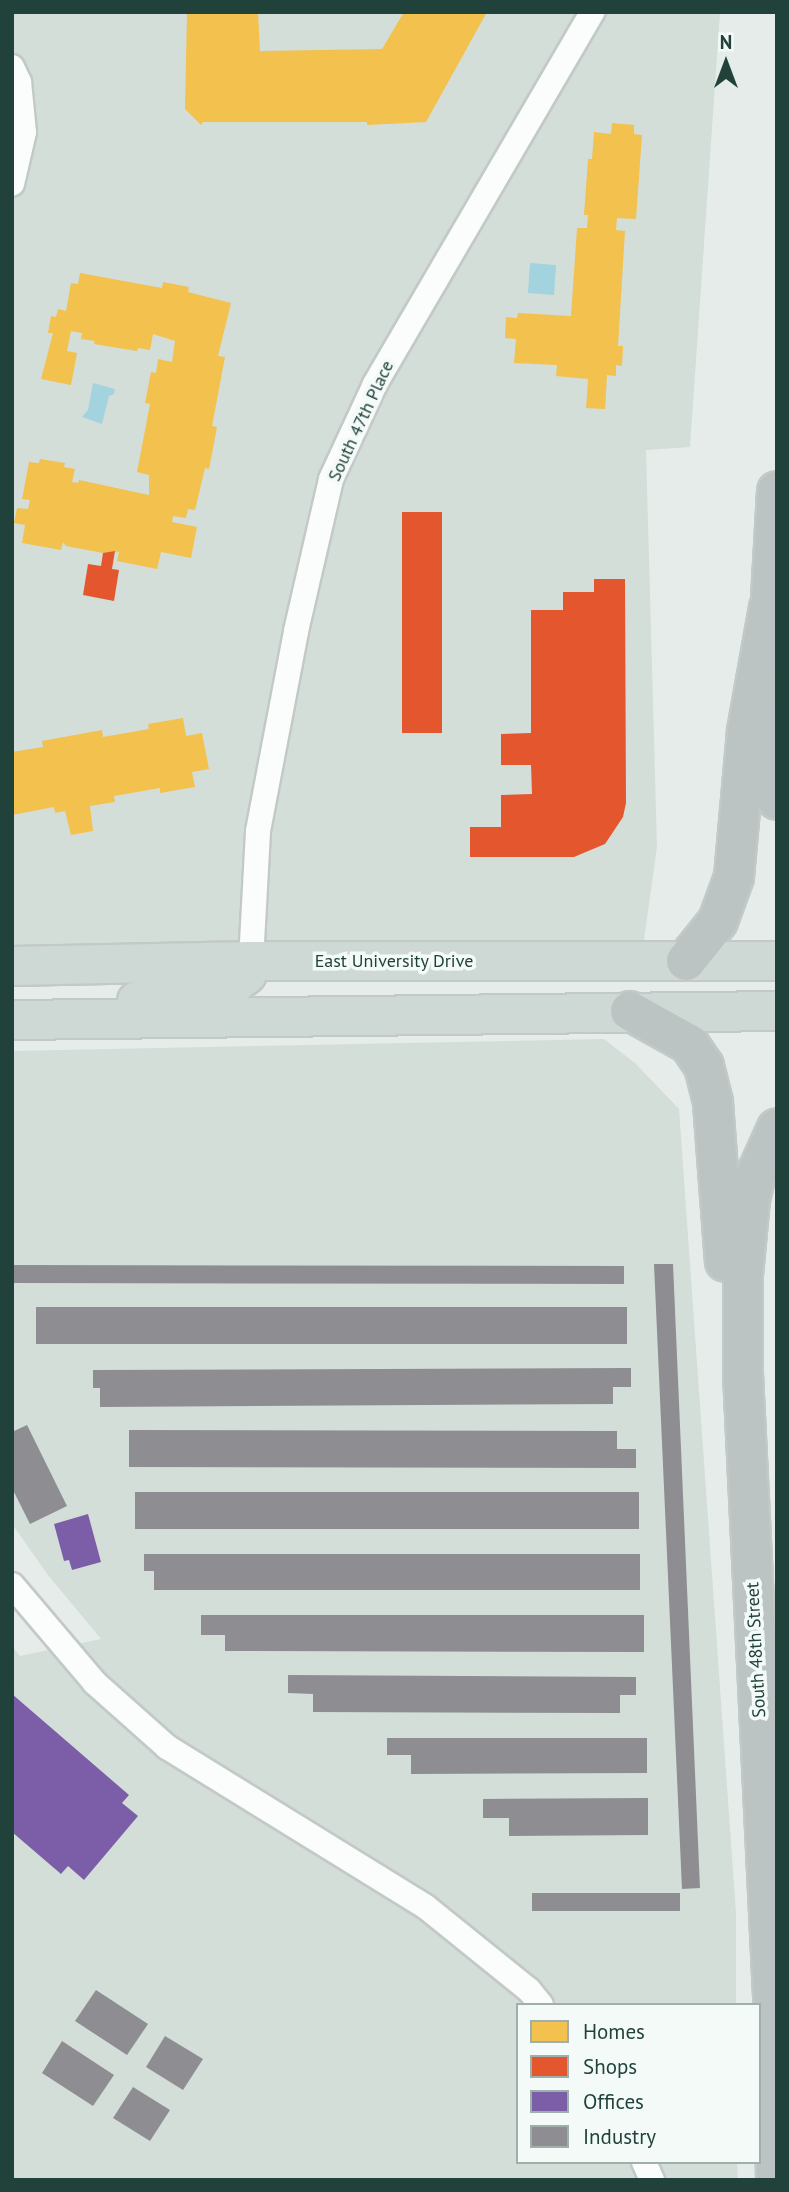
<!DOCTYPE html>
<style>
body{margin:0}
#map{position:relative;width:789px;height:2192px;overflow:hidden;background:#e6ece9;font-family:"PT Sans",sans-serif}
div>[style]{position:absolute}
.built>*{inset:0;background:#d3ded9}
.water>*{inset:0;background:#a3d3de}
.homes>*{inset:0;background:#f2c14e}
.shops>*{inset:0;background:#e4572e}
.offices>*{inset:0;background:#7b5ea7}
.industry>*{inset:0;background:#8d8d92}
.roads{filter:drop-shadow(2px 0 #c3c9c7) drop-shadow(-2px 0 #c3c9c7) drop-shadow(0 2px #c3c9c7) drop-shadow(0 -2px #c3c9c7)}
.street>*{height:24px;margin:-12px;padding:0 12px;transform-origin:12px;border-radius:12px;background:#fbfcfc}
.primary>*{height:38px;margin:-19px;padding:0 19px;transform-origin:19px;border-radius:19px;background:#ced8d5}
.highway>*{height:38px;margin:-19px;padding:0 19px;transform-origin:19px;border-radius:19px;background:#bbc4c3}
span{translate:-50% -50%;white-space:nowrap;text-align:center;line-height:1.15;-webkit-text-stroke:7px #f4faf8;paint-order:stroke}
.street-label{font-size:18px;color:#20423b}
.frame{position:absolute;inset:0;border:14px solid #20423b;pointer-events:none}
.legend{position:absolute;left:516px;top:2003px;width:245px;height:161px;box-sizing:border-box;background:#f4faf8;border:2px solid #9fb0ac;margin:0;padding:9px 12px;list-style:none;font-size:21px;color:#20423b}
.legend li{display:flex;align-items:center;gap:14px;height:35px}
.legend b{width:35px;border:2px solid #9fb0ac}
.north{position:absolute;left:691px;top:28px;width:70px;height:70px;-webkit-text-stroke:5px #f4faf8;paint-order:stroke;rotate:0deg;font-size:19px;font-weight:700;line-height:28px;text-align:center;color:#20423b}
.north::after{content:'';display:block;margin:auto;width:24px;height:32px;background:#20423b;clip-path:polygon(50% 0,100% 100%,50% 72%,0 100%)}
</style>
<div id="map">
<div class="built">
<i style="clip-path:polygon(12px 12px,720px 12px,690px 447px,646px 450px,657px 847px,641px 961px,12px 966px)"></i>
<i style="clip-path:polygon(604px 1039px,635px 1063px,679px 1109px,736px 1913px,736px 2005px,518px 2005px,518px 2162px,737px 2162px,738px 2180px,12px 2180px,12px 1646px,20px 1656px,101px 1639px,48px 1575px,12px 1524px,12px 1051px)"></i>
</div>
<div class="water">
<i style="clip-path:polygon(530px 263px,556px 265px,554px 295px,528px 293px)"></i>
<i style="clip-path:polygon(93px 383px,115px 389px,114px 394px,109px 396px,102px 424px,82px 417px,88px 410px)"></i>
</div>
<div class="homes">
<i style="clip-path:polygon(187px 12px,258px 12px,260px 51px,382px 49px,404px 12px,487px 12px,426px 122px,367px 125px,367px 122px,203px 122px,201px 125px,185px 109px)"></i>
<i style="clip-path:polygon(612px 123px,634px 125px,634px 134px,642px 135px,636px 219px,617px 218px,616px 230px,625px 231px,618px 346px,623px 346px,622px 366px,616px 365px,616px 376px,607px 375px,605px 409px,586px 408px,588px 379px,556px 376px,557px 365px,514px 363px,516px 339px,505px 338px,506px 317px,517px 318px,518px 313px,571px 316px,577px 228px,587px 228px,588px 215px,584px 215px,588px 159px,592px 159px,594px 132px,611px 134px)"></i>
<i style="clip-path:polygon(80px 273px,162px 288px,163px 282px,189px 287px,188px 292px,231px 303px,218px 356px,225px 357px,212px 426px,217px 427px,209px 469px,205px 468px,195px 510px,188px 509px,186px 518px,173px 516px,172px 522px,197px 527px,191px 558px,161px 552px,157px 569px,117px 561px,119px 552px,103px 553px,66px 546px,63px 542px,61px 550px,22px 543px,25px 525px,14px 523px,17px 508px,28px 509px,30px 500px,22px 499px,29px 462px,39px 463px,40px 459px,65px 463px,64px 467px,75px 469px,72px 482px,78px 483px,79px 480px,149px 495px,149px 475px,137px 472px,150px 404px,145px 403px,151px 372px,156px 373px,158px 359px,172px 362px,175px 341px,153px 334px,150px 350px,138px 348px,137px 351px,94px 344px,95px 341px,81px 339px,82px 333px,71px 331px,67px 351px,77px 353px,71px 385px,41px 379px,53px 333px,48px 333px,51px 316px,56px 317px,58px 309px,66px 311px,71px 283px,78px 284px)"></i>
<i style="clip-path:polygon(183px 718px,186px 736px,202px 733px,209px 769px,192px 772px,195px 787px,160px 793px,160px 788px,114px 796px,115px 802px,90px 806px,93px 831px,71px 835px,65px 811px,55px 813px,54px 807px,12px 815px,12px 752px,43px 747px,42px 741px,102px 730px,103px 737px,149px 729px,148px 724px)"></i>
</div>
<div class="shops">
<i style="clip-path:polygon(402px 512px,442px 512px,442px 733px,402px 733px)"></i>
<i style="clip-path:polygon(115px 551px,112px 569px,119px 570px,114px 601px,83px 595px,88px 564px,101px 566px,103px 553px)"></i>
<i style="clip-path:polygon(594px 579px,625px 579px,626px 803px,623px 817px,605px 844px,574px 857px,470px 857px,470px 827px,501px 827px,501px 795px,532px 794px,531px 765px,501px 765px,501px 734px,531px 733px,531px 610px,563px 610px,563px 592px,594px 592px)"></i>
</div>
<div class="offices">
<i style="clip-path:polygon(88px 1514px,101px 1562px,72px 1570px,69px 1560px,64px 1561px,54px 1524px)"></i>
<i style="clip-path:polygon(12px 1694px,129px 1795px,122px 1803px,138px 1816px,84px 1880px,68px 1866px,61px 1874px,12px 1832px)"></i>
</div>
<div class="industry">
<i style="clip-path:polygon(654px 1264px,673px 1264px,700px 1888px,682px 1889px)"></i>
<i style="clip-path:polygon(12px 1265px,624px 1266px,624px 1284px,12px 1283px)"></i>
<i style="clip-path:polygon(36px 1307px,627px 1307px,627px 1344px,36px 1344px)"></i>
<i style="clip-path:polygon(631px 1368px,631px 1387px,613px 1387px,613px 1404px,100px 1407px,100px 1388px,93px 1388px,93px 1370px)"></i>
<i style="clip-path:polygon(27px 1425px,67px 1506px,30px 1524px,12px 1488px,12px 1432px)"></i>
<i style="clip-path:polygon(129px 1430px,617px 1431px,617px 1449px,636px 1449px,636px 1468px,129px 1467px)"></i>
<i style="clip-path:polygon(135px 1492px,639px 1492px,639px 1529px,135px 1529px)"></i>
<i style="clip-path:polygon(144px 1554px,640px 1554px,640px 1590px,154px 1590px,154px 1571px,144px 1571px)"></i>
<i style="clip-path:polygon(201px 1615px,644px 1615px,644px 1652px,225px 1651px,225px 1635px,201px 1635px)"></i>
<i style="clip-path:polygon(288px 1675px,636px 1677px,636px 1695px,620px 1695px,620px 1713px,313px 1712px,313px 1694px,288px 1693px)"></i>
<i style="clip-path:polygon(387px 1738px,647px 1738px,647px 1773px,411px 1774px,411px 1755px,387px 1755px)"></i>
<i style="clip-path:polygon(648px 1798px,648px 1835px,509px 1836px,509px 1818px,483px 1818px,483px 1799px)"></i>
<i style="clip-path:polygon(532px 1893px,680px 1893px,680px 1911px,532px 1911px)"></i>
<i style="clip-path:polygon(96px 1990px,148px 2024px,127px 2055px,75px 2021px)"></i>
<i style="clip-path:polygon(165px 2036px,203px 2059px,183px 2090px,146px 2067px)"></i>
<i style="clip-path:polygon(62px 2041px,114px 2075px,93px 2106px,42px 2073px)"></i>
<i style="clip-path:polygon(133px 2087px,170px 2110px,150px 2141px,113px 2118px)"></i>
</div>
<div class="roads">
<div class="street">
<i style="left:12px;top:67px;width:17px;rotate:65deg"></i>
<i style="left:19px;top:82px;width:50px;rotate:84.3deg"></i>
<i style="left:24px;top:132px;width:53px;rotate:103deg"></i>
<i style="left:251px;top:961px;width:130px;rotate:-86.9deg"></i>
<i style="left:258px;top:831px;width:204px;rotate:-79.2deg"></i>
<i style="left:296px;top:631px;width:156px;rotate:-77deg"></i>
<i style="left:331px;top:479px;width:105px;rotate:-65.1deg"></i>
<i style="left:375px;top:384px;width:431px;rotate:-59.7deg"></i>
<i style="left:12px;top:1585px;width:128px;rotate:49.7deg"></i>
<i style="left:95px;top:1683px;width:96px;rotate:41.6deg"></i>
<i style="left:167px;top:1747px;width:304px;rotate:31.7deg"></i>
<i style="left:426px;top:1907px;width:132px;rotate:38.9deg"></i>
<i style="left:529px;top:1990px;width:19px;rotate:51deg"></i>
<i style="left:644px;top:2162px;width:20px;rotate:66deg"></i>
</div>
<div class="primary">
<i style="left:12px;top:966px;width:239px;rotate:-1.2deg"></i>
<i style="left:251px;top:961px;width:526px"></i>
<i style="left:137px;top:1001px;width:100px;rotate:-10.4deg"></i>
<i style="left:235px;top:983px;width:15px;rotate:-37deg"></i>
<i style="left:12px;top:1020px;width:765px;rotate:-0.67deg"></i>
</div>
<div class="highway">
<i style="left:769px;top:634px;width:143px;rotate:-86.8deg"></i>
<i style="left:771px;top:708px;width:92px;rotate:86.3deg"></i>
<i style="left:686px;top:961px;width:51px;rotate:-51.3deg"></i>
<i style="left:718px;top:921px;width:47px;rotate:-70deg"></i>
<i style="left:734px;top:877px;width:147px;rotate:-84.9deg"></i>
<i style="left:747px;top:731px;width:125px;rotate:-79.9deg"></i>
<i style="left:630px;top:1011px;width:68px;rotate:29.2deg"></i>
<i style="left:689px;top:1044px;width:27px;rotate:56deg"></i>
<i style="left:704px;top:1066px;width:38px;rotate:76deg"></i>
<i style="left:713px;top:1103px;width:159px;rotate:85.7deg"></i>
<i style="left:776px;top:2180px;width:184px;rotate:-90.9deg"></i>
<i style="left:773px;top:1996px;width:624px;rotate:-92.76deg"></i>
<i style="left:743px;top:1373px;width:98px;rotate:-90deg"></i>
<i style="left:743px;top:1275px;width:75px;rotate:-84.7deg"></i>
<i style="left:750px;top:1200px;width:26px;rotate:-77deg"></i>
<i style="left:756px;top:1175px;width:51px;rotate:-65.9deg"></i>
</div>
</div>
<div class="street-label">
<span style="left:361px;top:421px;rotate:-65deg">South 47th Place</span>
<span style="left:394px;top:961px">East University Drive</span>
<span style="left:756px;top:1650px;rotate:-93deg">South 48th Street</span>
</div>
<div class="frame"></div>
<ul class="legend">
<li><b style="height:19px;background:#f2c14e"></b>Homes</li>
<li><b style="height:19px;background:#e4572e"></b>Shops</li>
<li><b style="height:19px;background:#7b5ea7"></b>Offices</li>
<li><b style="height:19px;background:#8d8d92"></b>Industry</li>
</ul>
<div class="north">N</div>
</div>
